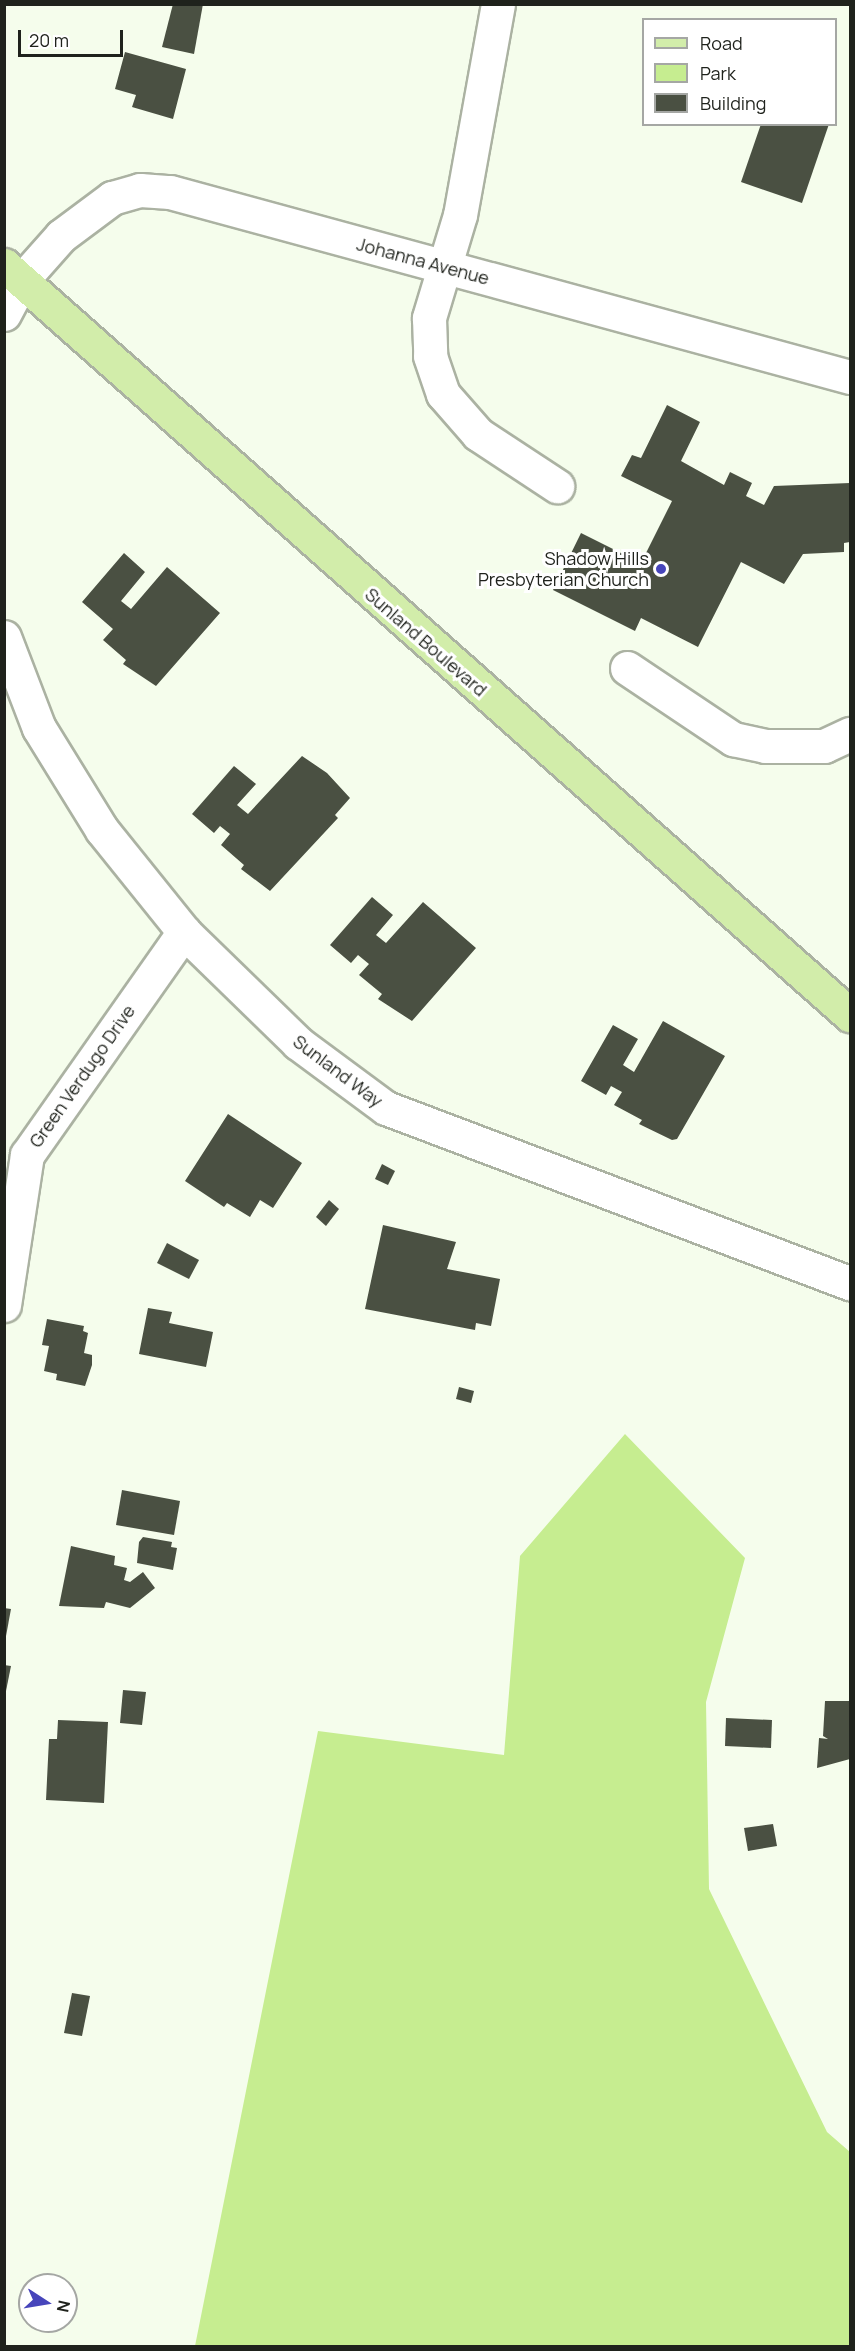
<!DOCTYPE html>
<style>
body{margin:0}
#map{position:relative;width:855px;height:2351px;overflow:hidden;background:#f5fdec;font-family:Manrope,sans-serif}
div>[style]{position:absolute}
.green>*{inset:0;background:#c6ed90}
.building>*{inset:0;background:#4a5042}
.roads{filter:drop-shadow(2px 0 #abb2a2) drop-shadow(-2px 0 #abb2a2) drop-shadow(0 2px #abb2a2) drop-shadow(0 -2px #abb2a2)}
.minor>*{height:33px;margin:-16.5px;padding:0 16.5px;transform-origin:16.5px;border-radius:16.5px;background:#fff}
.major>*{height:33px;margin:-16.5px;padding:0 16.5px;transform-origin:16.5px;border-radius:16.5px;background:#d2edaa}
.dots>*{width:16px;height:16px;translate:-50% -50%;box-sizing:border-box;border:3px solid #fff;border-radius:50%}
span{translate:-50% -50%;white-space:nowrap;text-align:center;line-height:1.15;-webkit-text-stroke:6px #fff;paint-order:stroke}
.street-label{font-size:18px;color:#1f221c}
.poi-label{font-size:18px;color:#1f221c}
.right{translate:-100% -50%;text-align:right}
.frame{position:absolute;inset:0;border:6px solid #1f221c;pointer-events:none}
.legend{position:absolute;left:642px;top:18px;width:195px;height:108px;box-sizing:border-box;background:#fff;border:2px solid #a5a7a4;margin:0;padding:8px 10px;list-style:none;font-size:18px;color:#1f221c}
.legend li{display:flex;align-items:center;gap:12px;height:30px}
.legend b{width:30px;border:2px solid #a5a7a4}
.north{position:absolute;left:18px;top:2273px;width:60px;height:60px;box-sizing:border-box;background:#fff;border:2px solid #a5a7a4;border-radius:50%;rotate:102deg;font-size:16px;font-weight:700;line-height:24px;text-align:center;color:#1f221c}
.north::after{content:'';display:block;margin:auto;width:21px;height:27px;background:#4745bb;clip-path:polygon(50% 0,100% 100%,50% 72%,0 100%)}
.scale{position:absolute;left:18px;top:30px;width:105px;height:27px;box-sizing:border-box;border:3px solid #1f221c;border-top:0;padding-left:8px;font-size:18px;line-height:21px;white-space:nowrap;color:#1f221c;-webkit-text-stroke:4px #fff;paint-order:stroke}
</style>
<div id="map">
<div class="green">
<i style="clip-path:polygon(625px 1434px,745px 1558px,706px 1702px,709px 1889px,827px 2132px,850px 2152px,850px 2346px,195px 2346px,318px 1731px,504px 1755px,520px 1556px)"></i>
</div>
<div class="building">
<i style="clip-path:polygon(173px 4px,203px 4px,194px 54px,162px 47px)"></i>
<i style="clip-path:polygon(125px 52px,186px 69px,173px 119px,132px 107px,136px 95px,115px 89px)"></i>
<i style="clip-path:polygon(761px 124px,829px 124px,802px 203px,741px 182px)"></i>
<i style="clip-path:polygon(667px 405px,700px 422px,681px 461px,724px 485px,730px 472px,752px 483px,746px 496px,764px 505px,774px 486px,850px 483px,850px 542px,844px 543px,844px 552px,803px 554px,784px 584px,741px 562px,698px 647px,641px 618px,635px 631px,553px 590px,581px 533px,641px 563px,672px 501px,621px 476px,632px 455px,641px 458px)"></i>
<i style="clip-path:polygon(124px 553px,145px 572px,121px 601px,131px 609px,167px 567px,220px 613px,156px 686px,123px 664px,126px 660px,103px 640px,113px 629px,82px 602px)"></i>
<i style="clip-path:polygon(302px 756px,327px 773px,350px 798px,335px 815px,338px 818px,270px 891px,241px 869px,244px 865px,221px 845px,230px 834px,220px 826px,214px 833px,192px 814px,234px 766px,256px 784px,237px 805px,248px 814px)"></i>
<i style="clip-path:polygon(372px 897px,393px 915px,376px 935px,386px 943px,423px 902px,476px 948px,412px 1021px,378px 999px,382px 994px,359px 975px,369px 964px,358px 955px,351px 963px,330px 945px)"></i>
<i style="clip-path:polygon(663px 1021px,725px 1056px,677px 1139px,672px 1140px,639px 1124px,642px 1120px,614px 1105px,622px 1092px,611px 1086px,606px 1095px,581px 1081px,613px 1025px,638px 1039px,623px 1065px,634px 1072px)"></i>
<i style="clip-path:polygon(228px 1114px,302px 1163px,273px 1208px,260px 1200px,250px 1217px,227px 1203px,224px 1207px,185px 1181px)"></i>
<i style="clip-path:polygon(382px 1164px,395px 1171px,388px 1185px,375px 1179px)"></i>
<i style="clip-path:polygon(329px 1200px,339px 1209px,326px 1226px,316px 1217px)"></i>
<i style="clip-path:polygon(383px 1225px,456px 1242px,447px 1269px,500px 1279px,491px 1326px,476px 1323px,475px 1330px,365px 1309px)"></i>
<i style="clip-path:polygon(167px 1243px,199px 1260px,189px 1279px,157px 1263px)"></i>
<i style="clip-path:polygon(148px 1308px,172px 1312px,169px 1323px,213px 1332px,206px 1367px,139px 1354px)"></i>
<i style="clip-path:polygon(47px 1319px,84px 1326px,83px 1331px,88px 1333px,84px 1353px,92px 1355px,92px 1365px,85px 1386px,56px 1380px,57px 1374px,44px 1371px,49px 1346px,42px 1345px)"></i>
<i style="clip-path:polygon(459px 1387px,474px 1391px,471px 1403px,456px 1399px)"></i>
<i style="clip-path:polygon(122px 1490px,180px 1501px,174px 1535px,116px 1525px)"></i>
<i style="clip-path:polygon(143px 1537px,172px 1542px,171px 1547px,177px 1548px,173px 1570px,137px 1563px,139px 1542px)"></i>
<i style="clip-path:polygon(71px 1546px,115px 1556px,114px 1565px,127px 1568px,124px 1580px,130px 1582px,143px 1572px,155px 1588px,130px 1608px,106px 1602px,104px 1608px,59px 1606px)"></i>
<i style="clip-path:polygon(4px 1608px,11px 1609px,6px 1636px,4px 1636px)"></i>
<i style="clip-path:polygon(4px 1665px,11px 1666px,6px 1691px,4px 1691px)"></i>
<i style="clip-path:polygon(123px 1690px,146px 1692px,142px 1725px,120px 1723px)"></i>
<i style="clip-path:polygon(825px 1701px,850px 1701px,850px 1759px,817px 1768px,819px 1738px,828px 1739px,823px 1736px)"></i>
<i style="clip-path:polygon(726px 1718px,772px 1720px,771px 1748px,725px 1746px)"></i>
<i style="clip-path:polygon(58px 1720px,108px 1722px,104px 1803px,46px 1800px,49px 1739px,57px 1739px)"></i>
<i style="clip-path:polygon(773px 1824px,777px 1846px,748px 1851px,744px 1828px)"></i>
<i style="clip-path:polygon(72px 1993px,90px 1996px,82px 2036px,64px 2033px)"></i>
</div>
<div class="roads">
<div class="minor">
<i style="left:498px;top:4px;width:214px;rotate:100.2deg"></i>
<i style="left:460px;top:215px;width:108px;rotate:106.8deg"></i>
<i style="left:429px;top:318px;width:38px;rotate:88deg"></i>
<i style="left:430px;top:356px;width:40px;rotate:71.1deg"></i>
<i style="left:443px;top:394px;width:53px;rotate:48.8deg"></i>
<i style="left:478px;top:434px;width:95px;rotate:33.4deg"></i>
<i style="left:4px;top:314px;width:38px;rotate:-62deg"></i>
<i style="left:22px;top:280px;width:59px;rotate:-48.4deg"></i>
<i style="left:61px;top:236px;width:64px;rotate:-36.7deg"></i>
<i style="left:112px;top:198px;width:29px;rotate:-16deg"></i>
<i style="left:140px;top:190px;width:30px;rotate:4deg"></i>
<i style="left:170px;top:192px;width:705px;rotate:15.22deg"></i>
<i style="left:4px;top:637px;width:97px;rotate:69deg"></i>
<i style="left:39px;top:728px;width:120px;rotate:58.3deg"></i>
<i style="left:102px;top:830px;width:131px;rotate:51.2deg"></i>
<i style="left:184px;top:932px;width:159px;rotate:44.2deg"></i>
<i style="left:298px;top:1043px;width:109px;rotate:36.5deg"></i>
<i style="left:386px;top:1108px;width:496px;rotate:20.7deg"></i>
<i style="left:627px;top:668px;width:128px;rotate:33.8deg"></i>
<i style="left:733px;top:739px;width:33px;rotate:12deg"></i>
<i style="left:765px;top:746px;width:59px"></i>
<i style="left:824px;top:746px;width:29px;rotate:-25deg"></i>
<i style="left:4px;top:1305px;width:152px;rotate:-81.3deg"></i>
<i style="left:27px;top:1155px;width:273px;rotate:-54.9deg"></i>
</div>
<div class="major">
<i style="left:4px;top:265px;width:1131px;rotate:41.56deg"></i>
</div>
</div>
<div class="dots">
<i style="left:661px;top:569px;background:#4745bb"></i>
</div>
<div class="street-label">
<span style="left:423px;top:261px;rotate:15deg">Johanna Avenue</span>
<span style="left:426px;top:642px;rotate:41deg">Sunland Boulevard</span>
<span style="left:338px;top:1071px;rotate:37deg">Sunland Way</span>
<span style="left:82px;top:1076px;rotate:-55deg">Green Verdugo Drive</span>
</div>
<div class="poi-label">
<span class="right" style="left:649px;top:569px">Shadow Hills<br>Presbyterian Church</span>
</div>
<div class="frame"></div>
<ul class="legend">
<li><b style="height:8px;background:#d2edaa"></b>Road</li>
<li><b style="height:16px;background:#c6ed90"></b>Park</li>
<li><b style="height:16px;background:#4a5042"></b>Building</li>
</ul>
<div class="north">N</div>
<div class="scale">20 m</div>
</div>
